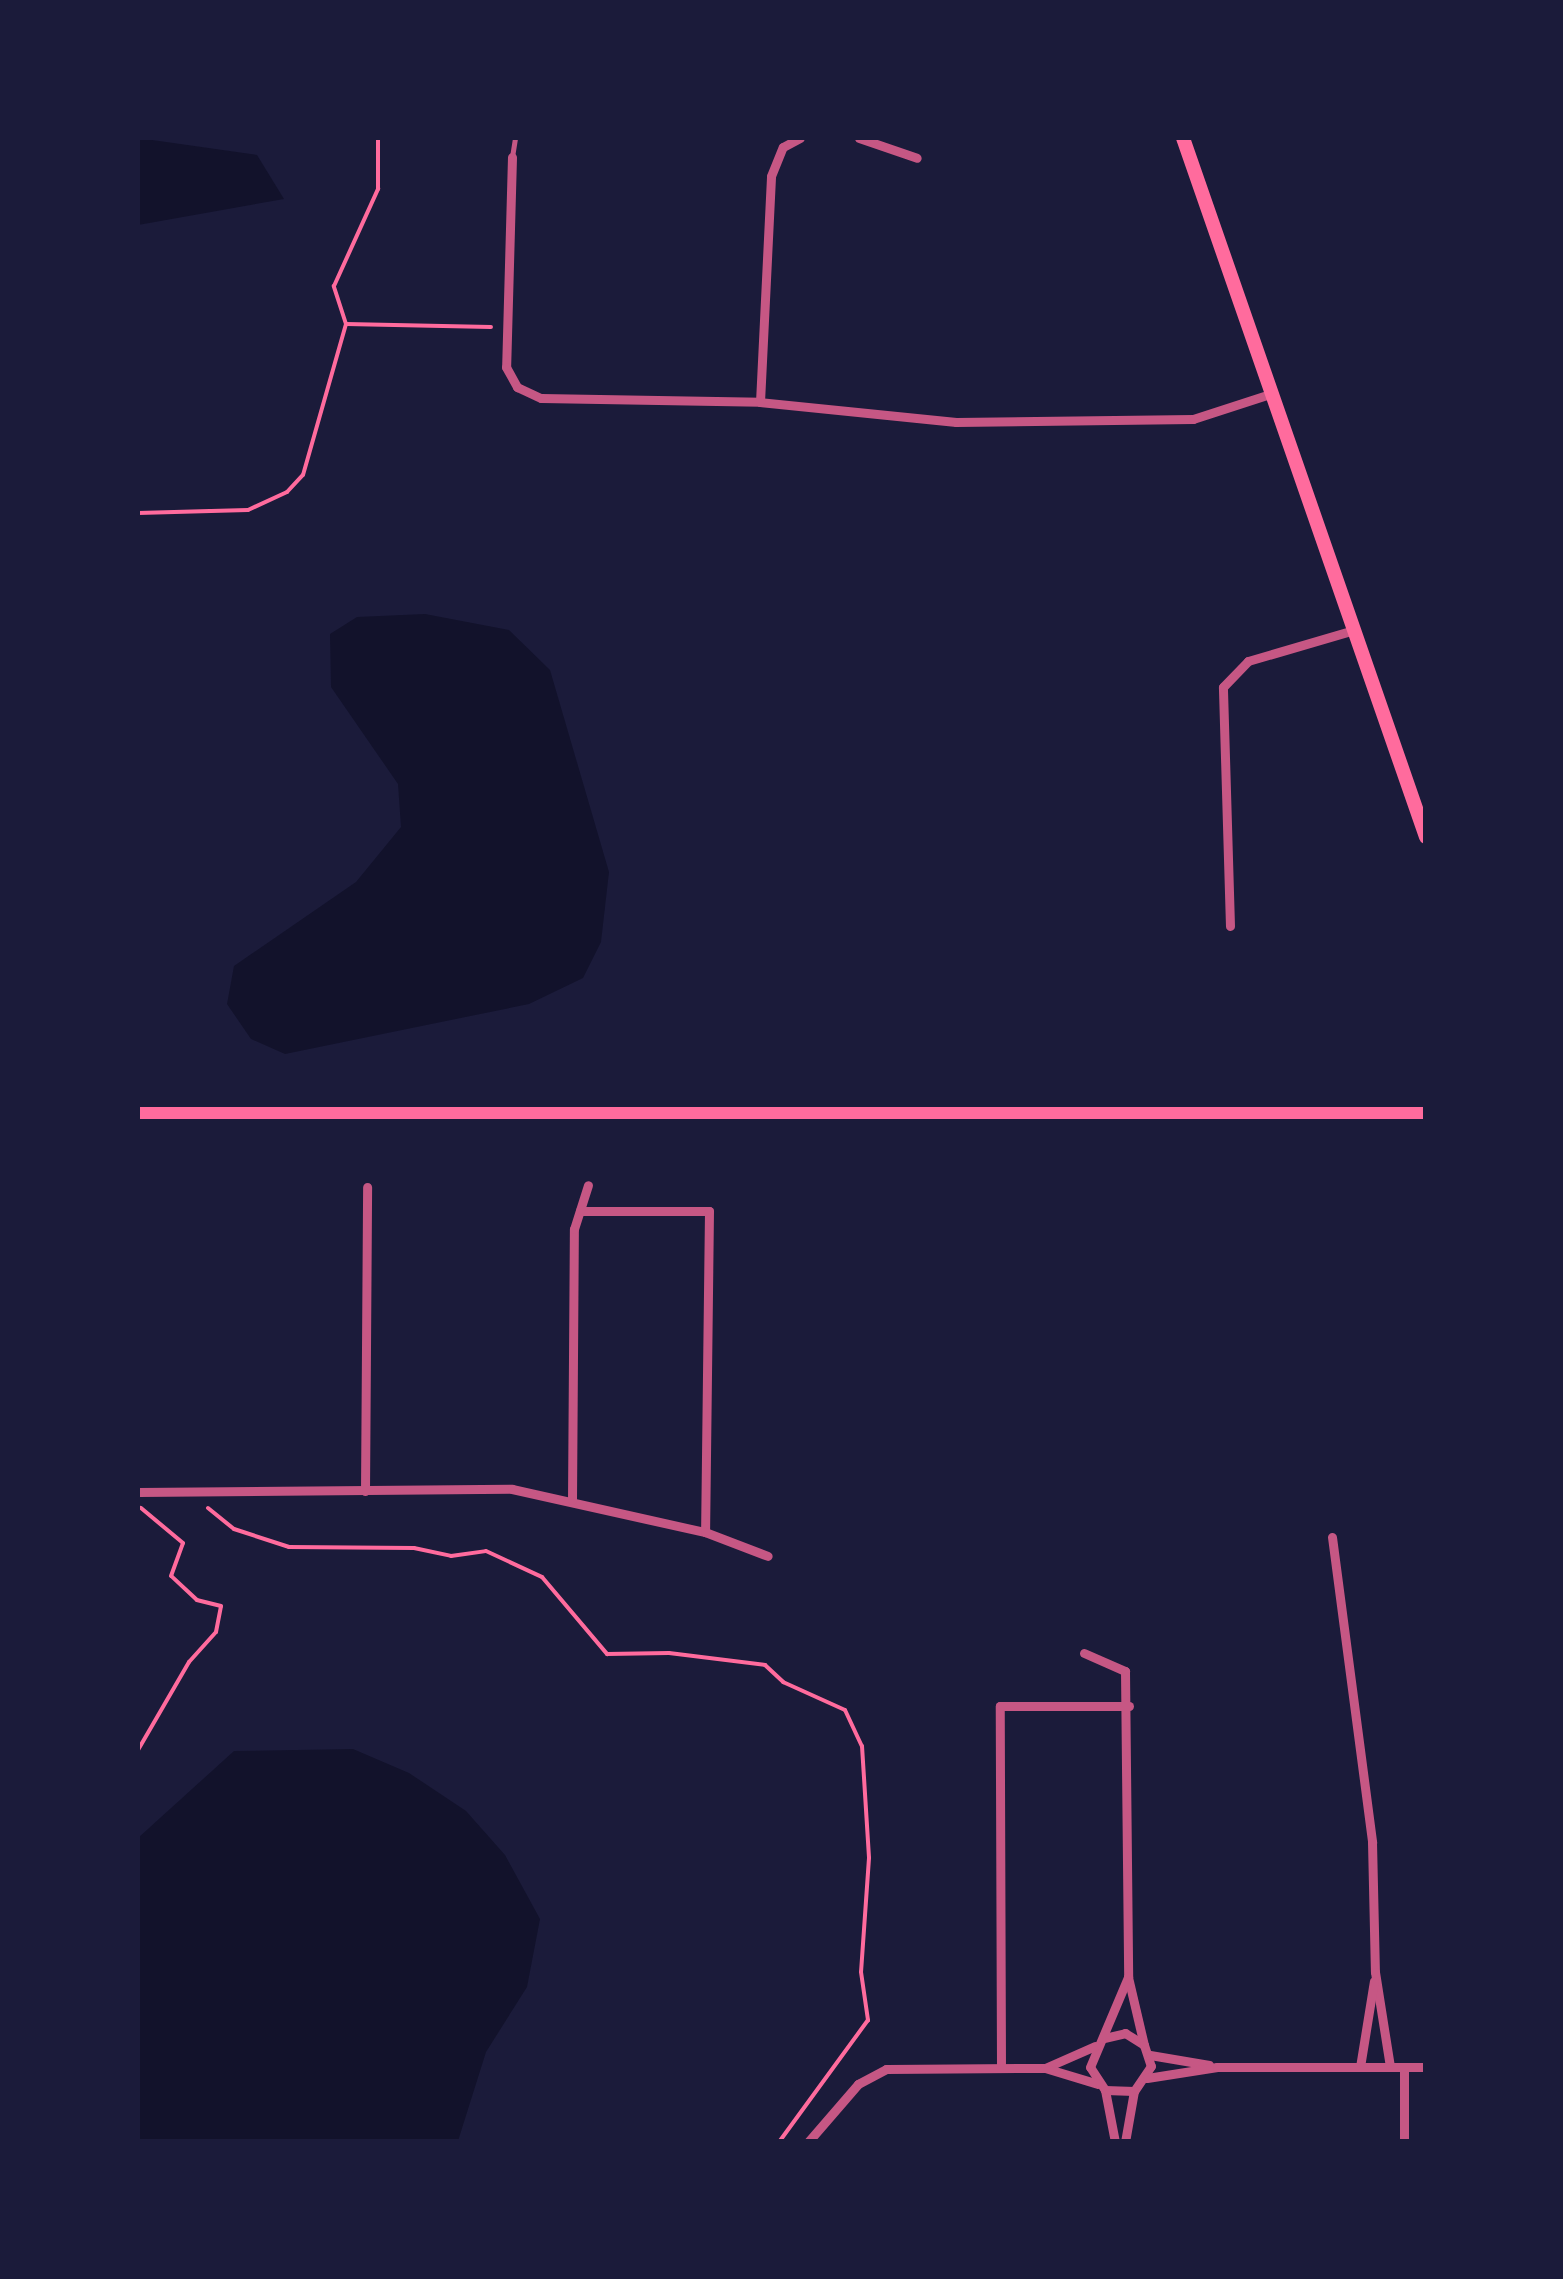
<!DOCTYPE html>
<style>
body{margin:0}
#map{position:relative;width:1563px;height:2279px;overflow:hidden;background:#1b1b3a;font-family:"Varela Round",sans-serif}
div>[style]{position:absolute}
.water>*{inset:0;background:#12122b}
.path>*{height:4px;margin:-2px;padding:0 2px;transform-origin:2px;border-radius:2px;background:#ff6b9d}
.service>*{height:5px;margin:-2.5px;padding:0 2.5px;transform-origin:2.5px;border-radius:2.5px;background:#c65784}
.minor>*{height:9px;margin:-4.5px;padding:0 4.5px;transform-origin:4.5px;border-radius:4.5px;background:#c65784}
.secondary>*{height:12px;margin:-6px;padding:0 6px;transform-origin:6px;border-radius:6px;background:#ff6b9d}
.primary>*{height:14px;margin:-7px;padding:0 7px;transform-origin:7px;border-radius:7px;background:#ff6b9d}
span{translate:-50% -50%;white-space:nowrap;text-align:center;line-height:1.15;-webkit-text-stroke:8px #1b1b3a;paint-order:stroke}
.frame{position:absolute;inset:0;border:140px solid #1b1b3a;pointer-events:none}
</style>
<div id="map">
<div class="water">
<i style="clip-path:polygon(138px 138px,257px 155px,284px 199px,138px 225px)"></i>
<i style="clip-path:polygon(425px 614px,509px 630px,550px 670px,609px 872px,601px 942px,583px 978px,529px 1004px,285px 1054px,251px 1039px,227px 1004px,234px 966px,356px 882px,401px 827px,398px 784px,331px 687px,330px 634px,357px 617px)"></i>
<i style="clip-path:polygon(353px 1749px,409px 1773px,466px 1811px,505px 1855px,540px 1919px,527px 1987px,486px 2052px,458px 2141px,138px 2141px,138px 1838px,234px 1751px)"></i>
</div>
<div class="path">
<i style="left:346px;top:324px;width:145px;rotate:1.2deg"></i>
<i style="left:138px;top:513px;width:110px;rotate:-1.6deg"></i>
<i style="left:248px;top:510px;width:43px;rotate:-24.8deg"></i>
<i style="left:287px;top:492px;width:23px;rotate:-47deg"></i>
<i style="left:303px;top:475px;width:157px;rotate:-74.1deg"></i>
<i style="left:346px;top:324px;width:40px;rotate:-108deg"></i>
<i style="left:334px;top:286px;width:107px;rotate:-65.6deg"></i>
<i style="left:378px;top:189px;width:51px;rotate:-90deg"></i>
<i style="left:208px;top:1508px;width:33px;rotate:39deg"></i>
<i style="left:234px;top:1529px;width:58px;rotate:18.1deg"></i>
<i style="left:289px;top:1547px;width:125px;rotate:0.5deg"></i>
<i style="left:414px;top:1548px;width:38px;rotate:12deg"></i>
<i style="left:451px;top:1556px;width:35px;rotate:-8deg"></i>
<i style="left:486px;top:1551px;width:62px;rotate:24.9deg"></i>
<i style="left:542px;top:1577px;width:101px;rotate:49.8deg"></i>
<i style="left:607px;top:1654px;width:62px;rotate:-0.9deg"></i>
<i style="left:669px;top:1653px;width:97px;rotate:7.1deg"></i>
<i style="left:765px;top:1665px;width:25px;rotate:43deg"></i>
<i style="left:783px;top:1682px;width:68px;rotate:24.3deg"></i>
<i style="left:845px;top:1710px;width:40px;rotate:65deg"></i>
<i style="left:862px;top:1746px;width:112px;rotate:86.4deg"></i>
<i style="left:869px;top:1858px;width:114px;rotate:94deg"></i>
<i style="left:861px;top:1972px;width:49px;rotate:81.7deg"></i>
<i style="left:868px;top:2020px;width:151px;rotate:126.1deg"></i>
<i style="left:138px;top:1750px;width:102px;rotate:-59.9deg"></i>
<i style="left:189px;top:1662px;width:40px;rotate:-48deg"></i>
<i style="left:216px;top:1632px;width:26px;rotate:-79deg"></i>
<i style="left:221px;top:1606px;width:25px;rotate:-166deg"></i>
<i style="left:197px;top:1600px;width:35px;rotate:-137deg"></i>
<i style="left:171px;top:1576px;width:35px;rotate:-70deg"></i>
<i style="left:183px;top:1543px;width:55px;rotate:-140.2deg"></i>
</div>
<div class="service">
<i style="left:512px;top:157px;width:19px;rotate:-81deg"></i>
</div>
<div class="minor">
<i style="left:859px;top:138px;width:61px;rotate:19deg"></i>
<i style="left:512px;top:157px;width:210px;rotate:91.6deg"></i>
<i style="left:506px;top:367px;width:23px;rotate:61deg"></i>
<i style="left:517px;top:387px;width:26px;rotate:25deg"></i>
<i style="left:541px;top:398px;width:219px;rotate:1deg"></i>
<i style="left:760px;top:402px;width:197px;rotate:5.8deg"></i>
<i style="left:956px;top:422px;width:237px;rotate:-0.7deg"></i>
<i style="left:1193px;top:419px;width:81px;rotate:-18deg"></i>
<i style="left:760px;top:402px;width:226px;rotate:-87.2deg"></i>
<i style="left:771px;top:176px;width:31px;rotate:-68deg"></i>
<i style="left:783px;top:147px;width:19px;rotate:-28deg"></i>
<i style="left:1230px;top:926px;width:239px;rotate:-91.7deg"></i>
<i style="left:1223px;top:687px;width:36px;rotate:-46deg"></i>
<i style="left:1248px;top:661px;width:110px;rotate:-16.3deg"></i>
<i style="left:580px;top:1211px;width:129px"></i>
<i style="left:709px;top:1211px;width:321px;rotate:90.7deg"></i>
<i style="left:365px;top:1491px;width:304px;rotate:-89.6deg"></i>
<i style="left:138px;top:1492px;width:374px;rotate:-0.5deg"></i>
<i style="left:512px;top:1489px;width:198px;rotate:12.6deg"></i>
<i style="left:705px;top:1532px;width:67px;rotate:20.9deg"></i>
<i style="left:572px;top:1500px;width:271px;rotate:-89.6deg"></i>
<i style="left:574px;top:1229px;width:46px;rotate:-72.3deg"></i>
<i style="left:1332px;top:1537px;width:308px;rotate:82.5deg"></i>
<i style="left:1372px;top:1842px;width:130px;rotate:88.7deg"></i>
<i style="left:1375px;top:1972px;width:96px;rotate:81deg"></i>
<i style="left:1084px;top:1653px;width:45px;rotate:23.7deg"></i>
<i style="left:1125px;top:1671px;width:306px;rotate:89.4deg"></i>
<i style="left:1128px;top:1977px;width:70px;rotate:76.8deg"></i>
<i style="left:1104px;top:2038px;width:22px;rotate:-13deg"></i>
<i style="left:1125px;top:2033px;width:22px;rotate:32deg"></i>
<i style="left:1144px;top:2045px;width:22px;rotate:72deg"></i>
<i style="left:1151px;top:2066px;width:30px;rotate:124deg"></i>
<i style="left:1134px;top:2091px;width:29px;rotate:-178deg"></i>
<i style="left:1105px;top:2090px;width:27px;rotate:-123deg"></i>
<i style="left:1090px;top:2067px;width:98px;rotate:-67.1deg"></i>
<i style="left:1150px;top:2055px;width:60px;rotate:9.6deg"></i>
<i style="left:1001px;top:2067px;width:361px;rotate:-90.2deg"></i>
<i style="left:1000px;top:1706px;width:129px"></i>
<i style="left:1360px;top:2067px;width:87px;rotate:-80.8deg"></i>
<i style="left:1404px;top:2067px;width:75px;rotate:90deg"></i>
<i style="left:1045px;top:2068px;width:55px;rotate:-23.7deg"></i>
<i style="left:1147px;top:2078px;width:71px;rotate:-8.9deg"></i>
<i style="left:1217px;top:2067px;width:209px"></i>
<i style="left:1105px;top:2090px;width:53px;rotate:79.1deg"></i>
<i style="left:808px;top:2142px;width:77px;rotate:-49.2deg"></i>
<i style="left:858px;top:2084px;width:32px;rotate:-28deg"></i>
<i style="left:886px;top:2069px;width:159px;rotate:-0.4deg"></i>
<i style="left:1045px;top:2068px;width:55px;rotate:16.8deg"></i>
<i style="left:1125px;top:2142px;width:52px;rotate:-80deg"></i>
</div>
<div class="secondary">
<i style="left:138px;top:1113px;width:1288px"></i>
</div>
<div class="primary">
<i style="left:1183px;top:138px;width:740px;rotate:70.83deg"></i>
</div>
<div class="frame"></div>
</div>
